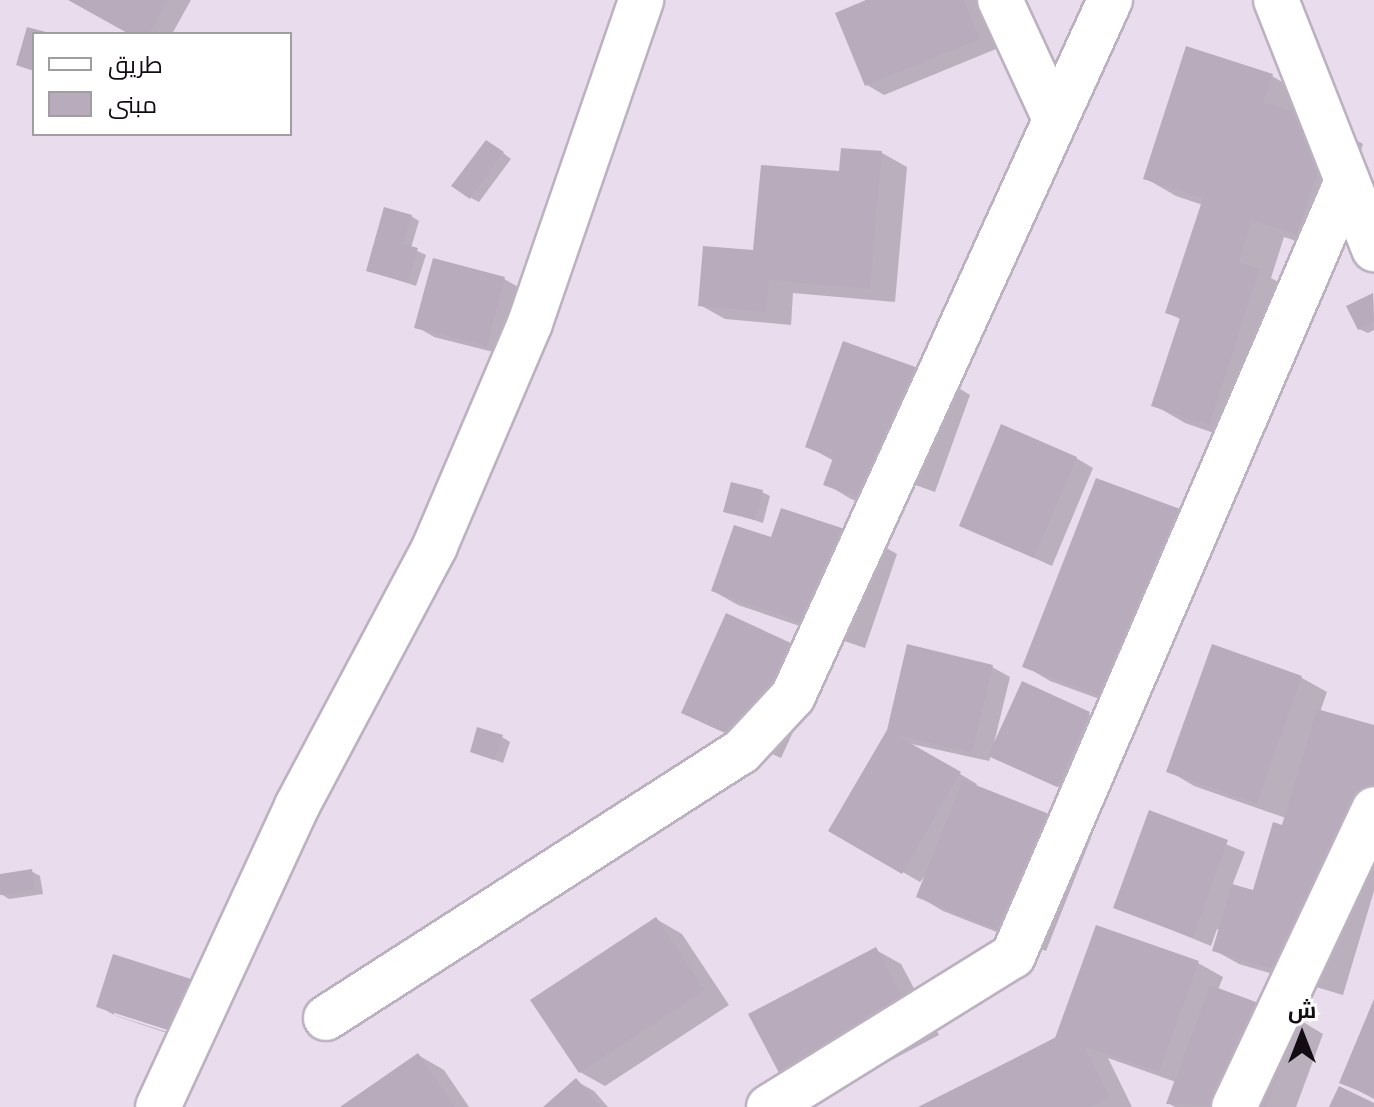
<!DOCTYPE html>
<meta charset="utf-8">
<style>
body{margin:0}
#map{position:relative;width:1374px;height:1107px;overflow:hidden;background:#e9dced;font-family:"Fira Sans",Cairo,sans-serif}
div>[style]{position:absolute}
.shadow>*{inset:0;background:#0003}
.building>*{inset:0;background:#b8acbc}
.roads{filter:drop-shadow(2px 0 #bcb1c0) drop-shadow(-2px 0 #bcb1c0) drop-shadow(0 2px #bcb1c0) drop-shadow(0 -2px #bcb1c0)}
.minor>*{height:44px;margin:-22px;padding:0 22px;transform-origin:22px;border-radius:22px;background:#fff}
.tertiary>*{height:44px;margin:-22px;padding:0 22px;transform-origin:22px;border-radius:22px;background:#fff}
span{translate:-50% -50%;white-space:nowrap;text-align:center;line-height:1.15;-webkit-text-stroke:6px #fff;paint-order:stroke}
.legend{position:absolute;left:32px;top:32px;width:260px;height:104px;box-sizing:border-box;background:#fff;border:2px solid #a09ea1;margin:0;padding:10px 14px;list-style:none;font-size:24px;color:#120d13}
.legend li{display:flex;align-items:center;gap:16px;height:40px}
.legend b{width:40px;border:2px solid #a09ea1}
.north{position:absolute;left:1262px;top:995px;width:80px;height:80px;-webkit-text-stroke:6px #fff;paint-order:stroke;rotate:0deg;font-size:22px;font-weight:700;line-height:32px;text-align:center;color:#120d13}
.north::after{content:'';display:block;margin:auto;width:28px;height:36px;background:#120d13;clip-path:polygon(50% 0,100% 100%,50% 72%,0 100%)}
</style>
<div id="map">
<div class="shadow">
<i style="clip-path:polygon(72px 0,191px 0,172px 34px,132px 34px)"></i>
<i style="clip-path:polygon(871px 0,976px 0,996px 49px,884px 95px,867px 85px)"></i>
<i style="clip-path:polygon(1272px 76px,1303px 94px,1332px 126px,1363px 144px,1328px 251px,1284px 237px,1271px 278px,1291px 289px,1240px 442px,1185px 423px,1154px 405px,1182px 320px,1167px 312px,1203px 205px,1176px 196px,1145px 178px)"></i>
<i style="clip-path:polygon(495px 147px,511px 159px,479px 202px,471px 198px)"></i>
<i style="clip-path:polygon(882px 153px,907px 167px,895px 302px,793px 293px,791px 325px,725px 319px,700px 305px,840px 173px)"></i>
<i style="clip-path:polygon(411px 216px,419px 221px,411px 248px,426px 255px,416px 286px,368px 270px)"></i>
<i style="clip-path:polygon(504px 279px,522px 289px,505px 355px,434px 337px,417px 327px)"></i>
<i style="clip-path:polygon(1373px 295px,1374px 330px,1368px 333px,1359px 329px)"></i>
<i style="clip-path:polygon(946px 380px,970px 395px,935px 492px,896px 478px,884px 511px,851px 499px,826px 484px,834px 461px,807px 446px)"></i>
<i style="clip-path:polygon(1076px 458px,1093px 468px,1052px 566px,961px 525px)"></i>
<i style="clip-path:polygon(762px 492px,770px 496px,763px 523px,726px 511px)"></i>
<i style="clip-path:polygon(1179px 511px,1204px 525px,1135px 712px,1050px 681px,1025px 666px)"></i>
<i style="clip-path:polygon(772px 540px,872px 540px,897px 554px,865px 648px,738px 605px,713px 591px)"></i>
<i style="clip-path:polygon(1213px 646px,1302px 678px,1327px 692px,1320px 712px,1374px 728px,1374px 891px,1343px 995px,1239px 964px,1214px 950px,1220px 930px,1217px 929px,1211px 946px,1116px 907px,1150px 813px,1245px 852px,1232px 886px,1254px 893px,1283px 827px,1286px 818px,1194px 786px,1169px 771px)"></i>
<i style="clip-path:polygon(825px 663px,781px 758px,701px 722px)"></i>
<i style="clip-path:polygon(992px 667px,1010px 677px,994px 743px,1023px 684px,1107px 723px,1075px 795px,991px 755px,989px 761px,907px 743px,977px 784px,975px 787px,1066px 823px,1091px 838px,1046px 951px,943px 911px,918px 896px,927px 874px,920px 882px,830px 830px,889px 731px)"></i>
<i style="clip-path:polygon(502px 737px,510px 742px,503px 763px,472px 751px)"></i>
<i style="clip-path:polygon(31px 871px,40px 876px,43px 894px,9px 899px,1px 894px,0 876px)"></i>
<i style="clip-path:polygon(656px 919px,682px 934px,729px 1005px,605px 1086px,580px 1072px)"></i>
<i style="clip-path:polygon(876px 950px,901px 964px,939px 1035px,814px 1101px)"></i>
<i style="clip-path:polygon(evenodd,115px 956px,190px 981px,208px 991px,191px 1041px,116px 1016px,98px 1006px,115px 956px,114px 1011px,184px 1033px,183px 1037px,114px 1015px,114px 1011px)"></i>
<i style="clip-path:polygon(1198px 963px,1223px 977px,1218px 990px,1298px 1019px,1323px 1034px,1296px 1107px,1175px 1107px,1168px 1103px,1176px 1082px,1108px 1058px,1132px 1107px,922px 1107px)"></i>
<i style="clip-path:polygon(1374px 1004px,1374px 1099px,1342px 1082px)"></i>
<i style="clip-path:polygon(418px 1055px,444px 1070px,469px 1107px,343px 1107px)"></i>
<i style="clip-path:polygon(576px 1081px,594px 1091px,608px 1107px,546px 1107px)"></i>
</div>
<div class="building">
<i style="clip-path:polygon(68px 0,168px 0,149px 34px,129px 34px)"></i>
<i style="clip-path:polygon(866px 0,964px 0,980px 39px,865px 86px,835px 13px)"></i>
<i style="clip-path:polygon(27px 27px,50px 33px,34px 34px,34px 71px,16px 65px)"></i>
<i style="clip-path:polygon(1186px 46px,1273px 74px,1264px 102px,1333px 124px,1297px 235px,1252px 220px,1239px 262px,1260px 269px,1209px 425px,1151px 406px,1180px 318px,1165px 313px,1203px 198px,1143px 179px)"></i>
<i style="clip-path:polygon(486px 140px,504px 152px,470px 199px,451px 186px)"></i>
<i style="clip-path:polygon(841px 148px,882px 151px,870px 289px,769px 280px,766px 312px,698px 306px,703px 246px,753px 250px,761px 165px,839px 171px)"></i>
<i style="clip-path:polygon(384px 207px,412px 215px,403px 244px,418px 248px,408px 283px,366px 271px)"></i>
<i style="clip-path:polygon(433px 258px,505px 277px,487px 346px,414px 328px)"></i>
<i style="clip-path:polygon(1373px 293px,1374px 322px,1358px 330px,1346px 306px)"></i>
<i style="clip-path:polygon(843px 341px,946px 378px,909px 479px,870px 466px,859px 498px,823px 485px,833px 458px,805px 447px)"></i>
<i style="clip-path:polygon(1001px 424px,1077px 457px,1034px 558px,959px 526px)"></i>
<i style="clip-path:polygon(1096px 478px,1180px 509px,1109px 699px,1022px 667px)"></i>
<i style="clip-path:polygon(731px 482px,763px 490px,755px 520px,723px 512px)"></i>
<i style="clip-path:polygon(781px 508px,872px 538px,839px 635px,711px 591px,734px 525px,771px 537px)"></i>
<i style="clip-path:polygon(726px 613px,808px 651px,763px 750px,681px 713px)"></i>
<i style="clip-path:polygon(907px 644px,993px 665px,972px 753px,896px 735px,961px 772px,902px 874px,828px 831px,887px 730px)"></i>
<i style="clip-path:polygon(1212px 644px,1302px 676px,1257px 804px,1166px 772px)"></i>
<i style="clip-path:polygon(1022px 681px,1090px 712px,1057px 787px,988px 756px)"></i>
<i style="clip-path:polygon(1317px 709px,1374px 725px,1374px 795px,1317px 982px,1212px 951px,1232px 884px,1253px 890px,1273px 822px,1282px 825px)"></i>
<i style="clip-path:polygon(477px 727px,503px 735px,494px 760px,470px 752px)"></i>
<i style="clip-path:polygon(963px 780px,1067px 821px,1020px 939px,916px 897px)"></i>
<i style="clip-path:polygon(1149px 810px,1228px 840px,1193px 938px,1113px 908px)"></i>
<i style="clip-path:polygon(32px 869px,35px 890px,0 895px,0 874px)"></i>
<i style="clip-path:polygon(656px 917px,705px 990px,579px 1073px,530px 1000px)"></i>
<i style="clip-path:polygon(1096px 925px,1199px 961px,1159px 1072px,1085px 1047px,1110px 1097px,1090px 1107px,918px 1107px,1055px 1038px)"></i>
<i style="clip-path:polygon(876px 947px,915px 1020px,787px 1088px,748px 1014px)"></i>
<i style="clip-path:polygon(113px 954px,191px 979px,174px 1032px,96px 1007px)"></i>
<i style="clip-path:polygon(1210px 985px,1299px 1018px,1266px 1107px,1166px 1104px)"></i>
<i style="clip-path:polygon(1374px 999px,1374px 1097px,1339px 1083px)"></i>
<i style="clip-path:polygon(418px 1053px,455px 1107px,340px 1107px)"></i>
<i style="clip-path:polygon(576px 1078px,601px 1107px,543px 1107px)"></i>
<i style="clip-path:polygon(1339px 1086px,1374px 1103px,1374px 1107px,1329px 1107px)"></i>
</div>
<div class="roads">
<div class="minor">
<i style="left:1000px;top:0;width:131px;rotate:65.2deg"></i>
<i style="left:1276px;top:0;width:268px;rotate:68.5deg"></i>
<i style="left:326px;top:1018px;width:493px;rotate:-32.7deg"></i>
<i style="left:741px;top:752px;width:76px;rotate:-47.1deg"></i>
<i style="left:793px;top:696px;width:765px;rotate:-65.51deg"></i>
<i style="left:769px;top:1107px;width:287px;rotate:-31.8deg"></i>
<i style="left:1013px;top:956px;width:844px;rotate:-66.69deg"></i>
<i style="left:1234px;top:1107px;width:329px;rotate:-64.8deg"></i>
</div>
<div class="tertiary">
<i style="left:158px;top:1107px;width:332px;rotate:-65.2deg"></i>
<i style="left:297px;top:806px;width:294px;rotate:-62deg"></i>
<i style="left:435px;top:546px;width:242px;rotate:-66.9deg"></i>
<i style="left:530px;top:323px;width:342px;rotate:-71deg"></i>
</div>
</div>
<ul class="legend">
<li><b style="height:10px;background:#fff"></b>طريق</li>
<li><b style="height:22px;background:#b8acbc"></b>مبنى</li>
</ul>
<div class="north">ش</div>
</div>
